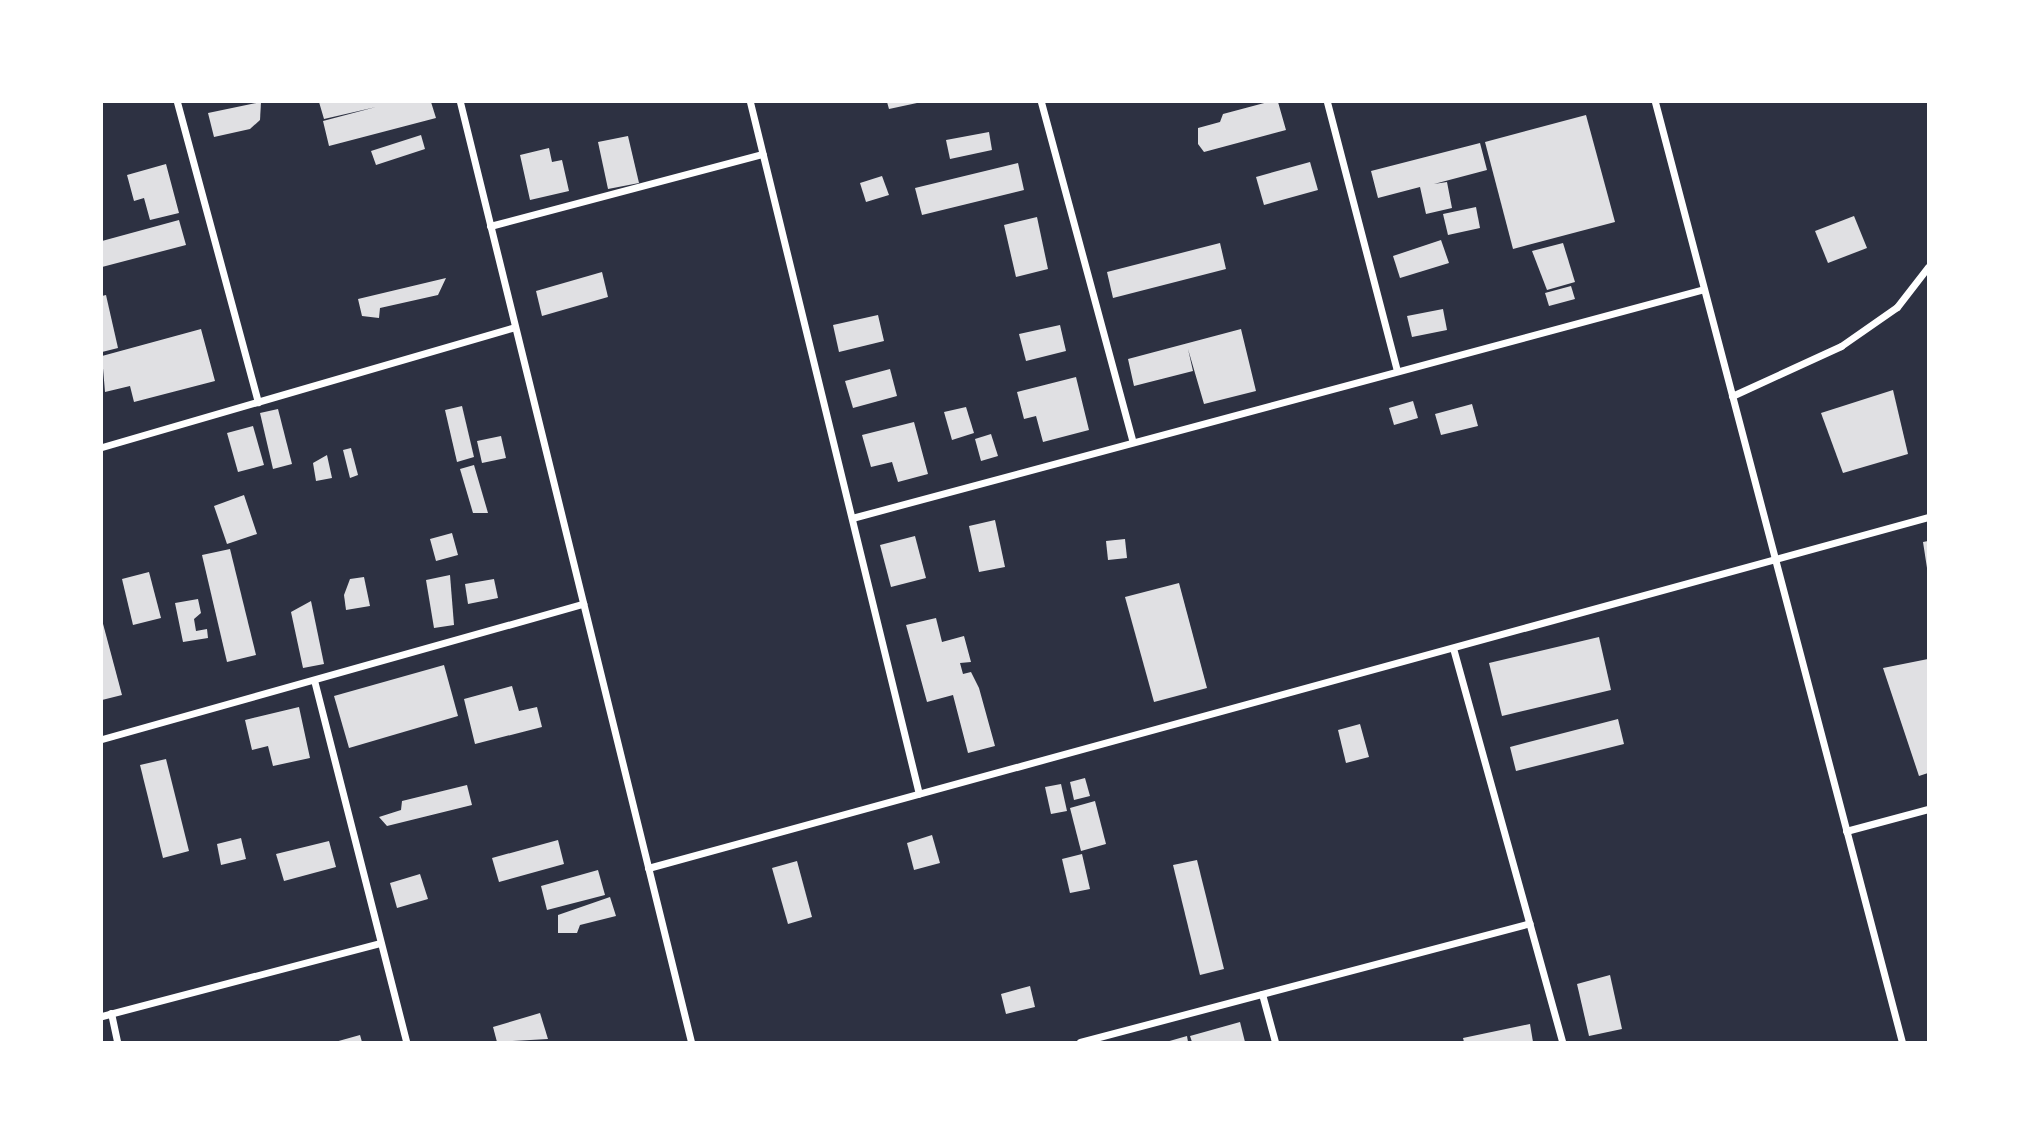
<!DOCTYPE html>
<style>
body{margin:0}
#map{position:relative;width:2030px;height:1144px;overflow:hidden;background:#2d3142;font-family:"Nunito Sans",sans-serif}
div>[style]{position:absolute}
.building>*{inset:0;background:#e0e0e3}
.minor>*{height:7px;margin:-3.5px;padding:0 3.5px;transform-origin:3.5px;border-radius:3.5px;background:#fff}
span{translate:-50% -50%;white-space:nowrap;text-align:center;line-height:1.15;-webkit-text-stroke:6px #fff;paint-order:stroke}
.frame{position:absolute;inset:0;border:103px solid #fff;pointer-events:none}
</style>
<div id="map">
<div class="building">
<i style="clip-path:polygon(261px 102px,260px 120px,250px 129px,214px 137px,208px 113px)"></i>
<i style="clip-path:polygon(319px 102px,431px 102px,436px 118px,329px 146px,323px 121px,376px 107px,324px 119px)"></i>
<i style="clip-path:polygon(887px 102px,917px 102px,917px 103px,889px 109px)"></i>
<i style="clip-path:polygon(1268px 102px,1278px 102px,1286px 130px,1204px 152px,1198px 144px,1198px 128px,1220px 122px,1223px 114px)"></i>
<i style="clip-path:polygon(1586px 115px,1615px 222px,1513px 249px,1485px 142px)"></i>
<i style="clip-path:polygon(989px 132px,992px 150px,950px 159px,946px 140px)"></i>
<i style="clip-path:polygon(421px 135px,425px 149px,376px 165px,371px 151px)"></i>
<i style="clip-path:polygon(628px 136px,639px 183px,608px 189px,598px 142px)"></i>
<i style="clip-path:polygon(1480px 143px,1487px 170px,1434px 184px,1447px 182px,1452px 208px,1426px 214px,1420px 187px,1378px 198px,1371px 171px)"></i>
<i style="clip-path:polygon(549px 148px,552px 162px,562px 160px,569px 191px,530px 200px,520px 155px)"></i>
<i style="clip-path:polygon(1310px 162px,1318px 190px,1264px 205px,1256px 177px)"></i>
<i style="clip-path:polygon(1018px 163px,1024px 190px,922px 215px,915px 188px)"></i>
<i style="clip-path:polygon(166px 164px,179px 213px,150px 220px,144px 198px,134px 201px,127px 175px)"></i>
<i style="clip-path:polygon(882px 176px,889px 195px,866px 202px,860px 183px)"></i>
<i style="clip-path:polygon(1476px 207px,1480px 228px,1448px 235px,1443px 214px)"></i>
<i style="clip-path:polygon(1854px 216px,1867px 248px,1828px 263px,1815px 231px)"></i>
<i style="clip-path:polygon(1037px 217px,1048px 269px,1016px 277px,1004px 225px)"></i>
<i style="clip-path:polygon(179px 220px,186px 245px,102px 267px,102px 241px)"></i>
<i style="clip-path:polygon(1441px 240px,1449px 263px,1400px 278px,1393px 256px)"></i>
<i style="clip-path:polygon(1220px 243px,1226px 269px,1113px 298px,1107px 272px)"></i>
<i style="clip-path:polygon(1563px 243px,1575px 282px,1547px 290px,1532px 251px)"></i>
<i style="clip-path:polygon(602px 272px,608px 297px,542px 316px,536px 291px)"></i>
<i style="clip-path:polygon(446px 278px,438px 295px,380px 308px,379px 318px,362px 316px,358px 299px)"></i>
<i style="clip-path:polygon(1571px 286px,1575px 299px,1549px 306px,1545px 293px)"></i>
<i style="clip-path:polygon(106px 295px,118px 348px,102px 352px,102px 296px)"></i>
<i style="clip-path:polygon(1443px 309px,1447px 330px,1412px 337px,1407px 316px)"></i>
<i style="clip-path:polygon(878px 315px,884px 341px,839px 352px,833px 325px)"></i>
<i style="clip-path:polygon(1060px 325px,1066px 351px,1026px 361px,1019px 334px)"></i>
<i style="clip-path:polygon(201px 329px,215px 381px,134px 402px,130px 386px,105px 392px,102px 356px)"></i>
<i style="clip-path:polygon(1241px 329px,1256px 391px,1204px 404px,1188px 349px,1193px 371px,1134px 386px,1128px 359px)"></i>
<i style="clip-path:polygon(890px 369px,897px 396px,853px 408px,845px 381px)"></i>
<i style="clip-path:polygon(1076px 377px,1089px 430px,1043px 442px,1036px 416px,1024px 419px,1017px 392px)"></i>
<i style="clip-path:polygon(1893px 390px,1908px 454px,1843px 473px,1821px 413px)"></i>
<i style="clip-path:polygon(1413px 401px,1418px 418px,1394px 425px,1389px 408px)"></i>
<i style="clip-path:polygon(1472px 404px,1478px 426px,1441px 435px,1435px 414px)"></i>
<i style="clip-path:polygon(462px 406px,474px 457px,457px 462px,445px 410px)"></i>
<i style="clip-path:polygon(966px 407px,974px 433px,952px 440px,944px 412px)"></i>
<i style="clip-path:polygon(278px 409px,292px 464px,273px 469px,260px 413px)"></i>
<i style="clip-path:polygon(914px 422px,928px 474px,898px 482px,892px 462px,871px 467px,862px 435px)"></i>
<i style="clip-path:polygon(253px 426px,264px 465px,238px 472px,227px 433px)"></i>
<i style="clip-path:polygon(991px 434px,998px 456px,981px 461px,975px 439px)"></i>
<i style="clip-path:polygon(501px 436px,506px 458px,482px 463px,477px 441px)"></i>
<i style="clip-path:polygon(351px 448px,358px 475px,350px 478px,343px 450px)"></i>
<i style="clip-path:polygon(327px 455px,332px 478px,316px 481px,313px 463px)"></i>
<i style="clip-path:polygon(474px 465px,488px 513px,473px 513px,460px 469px)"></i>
<i style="clip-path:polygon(244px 495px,257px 534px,227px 544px,214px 506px)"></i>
<i style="clip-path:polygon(995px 520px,1005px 567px,979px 572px,969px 526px)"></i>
<i style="clip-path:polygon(452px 533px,458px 555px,436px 561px,430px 539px)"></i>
<i style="clip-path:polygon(915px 536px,926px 578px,891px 587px,880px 545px)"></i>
<i style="clip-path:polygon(1125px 539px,1127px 558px,1108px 560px,1106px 541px)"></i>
<i style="clip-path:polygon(1928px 541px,1928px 568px,1927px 568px,1923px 542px)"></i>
<i style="clip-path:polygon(230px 549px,256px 655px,227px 662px,202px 555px)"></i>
<i style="clip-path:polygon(149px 572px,161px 618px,133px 625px,122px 579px)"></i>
<i style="clip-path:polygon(450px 575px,454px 625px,434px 628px,426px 580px)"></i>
<i style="clip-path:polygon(364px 577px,370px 606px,346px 610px,344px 595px,350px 579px)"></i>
<i style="clip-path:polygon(494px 579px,498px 598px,468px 604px,465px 584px)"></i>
<i style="clip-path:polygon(1179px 583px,1207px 688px,1154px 702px,1125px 597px)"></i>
<i style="clip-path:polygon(198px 599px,201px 613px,194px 619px,196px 631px,207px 629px,208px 638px,183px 642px,175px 603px)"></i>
<i style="clip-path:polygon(311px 601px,324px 664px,303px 668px,291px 612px)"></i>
<i style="clip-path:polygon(936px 618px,942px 642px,964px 636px,971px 662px,960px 663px,963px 674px,971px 672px,979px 688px,995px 746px,968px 753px,953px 695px,927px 702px,906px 625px)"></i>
<i style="clip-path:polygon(102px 620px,122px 695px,102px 700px)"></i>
<i style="clip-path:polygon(1599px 637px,1611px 690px,1502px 716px,1489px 663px)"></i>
<i style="clip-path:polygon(1928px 659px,1928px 773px,1919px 776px,1883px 668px)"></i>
<i style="clip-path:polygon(444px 665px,458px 716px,349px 748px,334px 696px)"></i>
<i style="clip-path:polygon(512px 686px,519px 711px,537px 707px,542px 727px,475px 744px,464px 699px)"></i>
<i style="clip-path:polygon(299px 707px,310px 758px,273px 766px,268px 746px,252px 750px,245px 720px)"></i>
<i style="clip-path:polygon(1618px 719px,1624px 744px,1516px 771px,1510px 747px)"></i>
<i style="clip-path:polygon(1360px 724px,1369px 757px,1346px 763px,1338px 730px)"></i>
<i style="clip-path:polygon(166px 759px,189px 851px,163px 858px,140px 765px)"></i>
<i style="clip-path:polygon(1085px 778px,1090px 796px,1074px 800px,1070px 782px)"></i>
<i style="clip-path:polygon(1061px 784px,1067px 811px,1051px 814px,1045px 787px)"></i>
<i style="clip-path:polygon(467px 785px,472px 805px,387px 826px,379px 817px,401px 810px,402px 801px)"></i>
<i style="clip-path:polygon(1095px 801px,1106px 844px,1081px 851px,1070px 808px)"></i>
<i style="clip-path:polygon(932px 835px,940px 863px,914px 870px,907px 843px)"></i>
<i style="clip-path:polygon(241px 838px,246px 859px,221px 865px,217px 844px)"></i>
<i style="clip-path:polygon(558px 840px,564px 864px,499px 882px,492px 858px)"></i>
<i style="clip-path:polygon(329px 841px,336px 867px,284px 881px,276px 854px)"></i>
<i style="clip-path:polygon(1082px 854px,1090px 889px,1070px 893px,1062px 859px)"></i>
<i style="clip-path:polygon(1197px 860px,1224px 969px,1200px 975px,1173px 865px)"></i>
<i style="clip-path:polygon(797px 861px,812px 917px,788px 924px,772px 868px)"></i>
<i style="clip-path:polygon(598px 870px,605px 895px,547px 910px,541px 886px)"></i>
<i style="clip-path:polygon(420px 874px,428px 899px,397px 908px,390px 883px)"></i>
<i style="clip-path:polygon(610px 897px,616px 916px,580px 925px,577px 933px,558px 933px,558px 915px)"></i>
<i style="clip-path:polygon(1610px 975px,1622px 1029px,1589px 1036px,1577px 984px)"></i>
<i style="clip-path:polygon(1030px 986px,1035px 1007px,1006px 1014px,1001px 994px)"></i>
<i style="clip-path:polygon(540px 1013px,548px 1039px,497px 1042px,493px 1027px)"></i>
<i style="clip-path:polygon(1240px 1022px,1245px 1042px,1192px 1042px,1190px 1036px)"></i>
<i style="clip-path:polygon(1530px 1024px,1533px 1042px,1464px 1042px,1463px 1038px)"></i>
<i style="clip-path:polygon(360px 1035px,362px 1042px,335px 1042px)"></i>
<i style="clip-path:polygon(1187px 1036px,1188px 1042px,1166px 1042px)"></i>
</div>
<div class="minor">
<i style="left:177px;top:102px;width:311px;rotate:74.9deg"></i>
<i style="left:460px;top:102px;width:968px;rotate:76.19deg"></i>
<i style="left:750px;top:102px;width:712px;rotate:76.28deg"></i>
<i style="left:1041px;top:102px;width:352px;rotate:74.9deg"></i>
<i style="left:1327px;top:102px;width:278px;rotate:75.4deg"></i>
<i style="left:1655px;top:102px;width:972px;rotate:75.28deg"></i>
<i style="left:490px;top:226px;width:282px;rotate:-14.8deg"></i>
<i style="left:1732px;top:396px;width:120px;rotate:-24.6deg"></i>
<i style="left:1841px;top:346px;width:68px;rotate:-34.9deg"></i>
<i style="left:1897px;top:307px;width:51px;rotate:-52.2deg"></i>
<i style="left:102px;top:447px;width:430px;rotate:-16.2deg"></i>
<i style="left:852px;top:518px;width:882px;rotate:-15.04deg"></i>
<i style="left:1453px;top:648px;width:409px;rotate:74.5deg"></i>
<i style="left:314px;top:680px;width:374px;rotate:75.7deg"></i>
<i style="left:102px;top:739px;width:500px;rotate:-15.7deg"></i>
<i style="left:1846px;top:831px;width:85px;rotate:-15deg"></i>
<i style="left:648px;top:868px;width:1327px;rotate:-15.33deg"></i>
<i style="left:1262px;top:994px;width:50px;rotate:74.8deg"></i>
<i style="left:111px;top:1013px;width:30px;rotate:78deg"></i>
<i style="left:102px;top:1016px;width:287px;rotate:-14.7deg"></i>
<i style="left:1080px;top:1042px;width:465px;rotate:-14.8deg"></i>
</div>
<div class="frame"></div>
</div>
